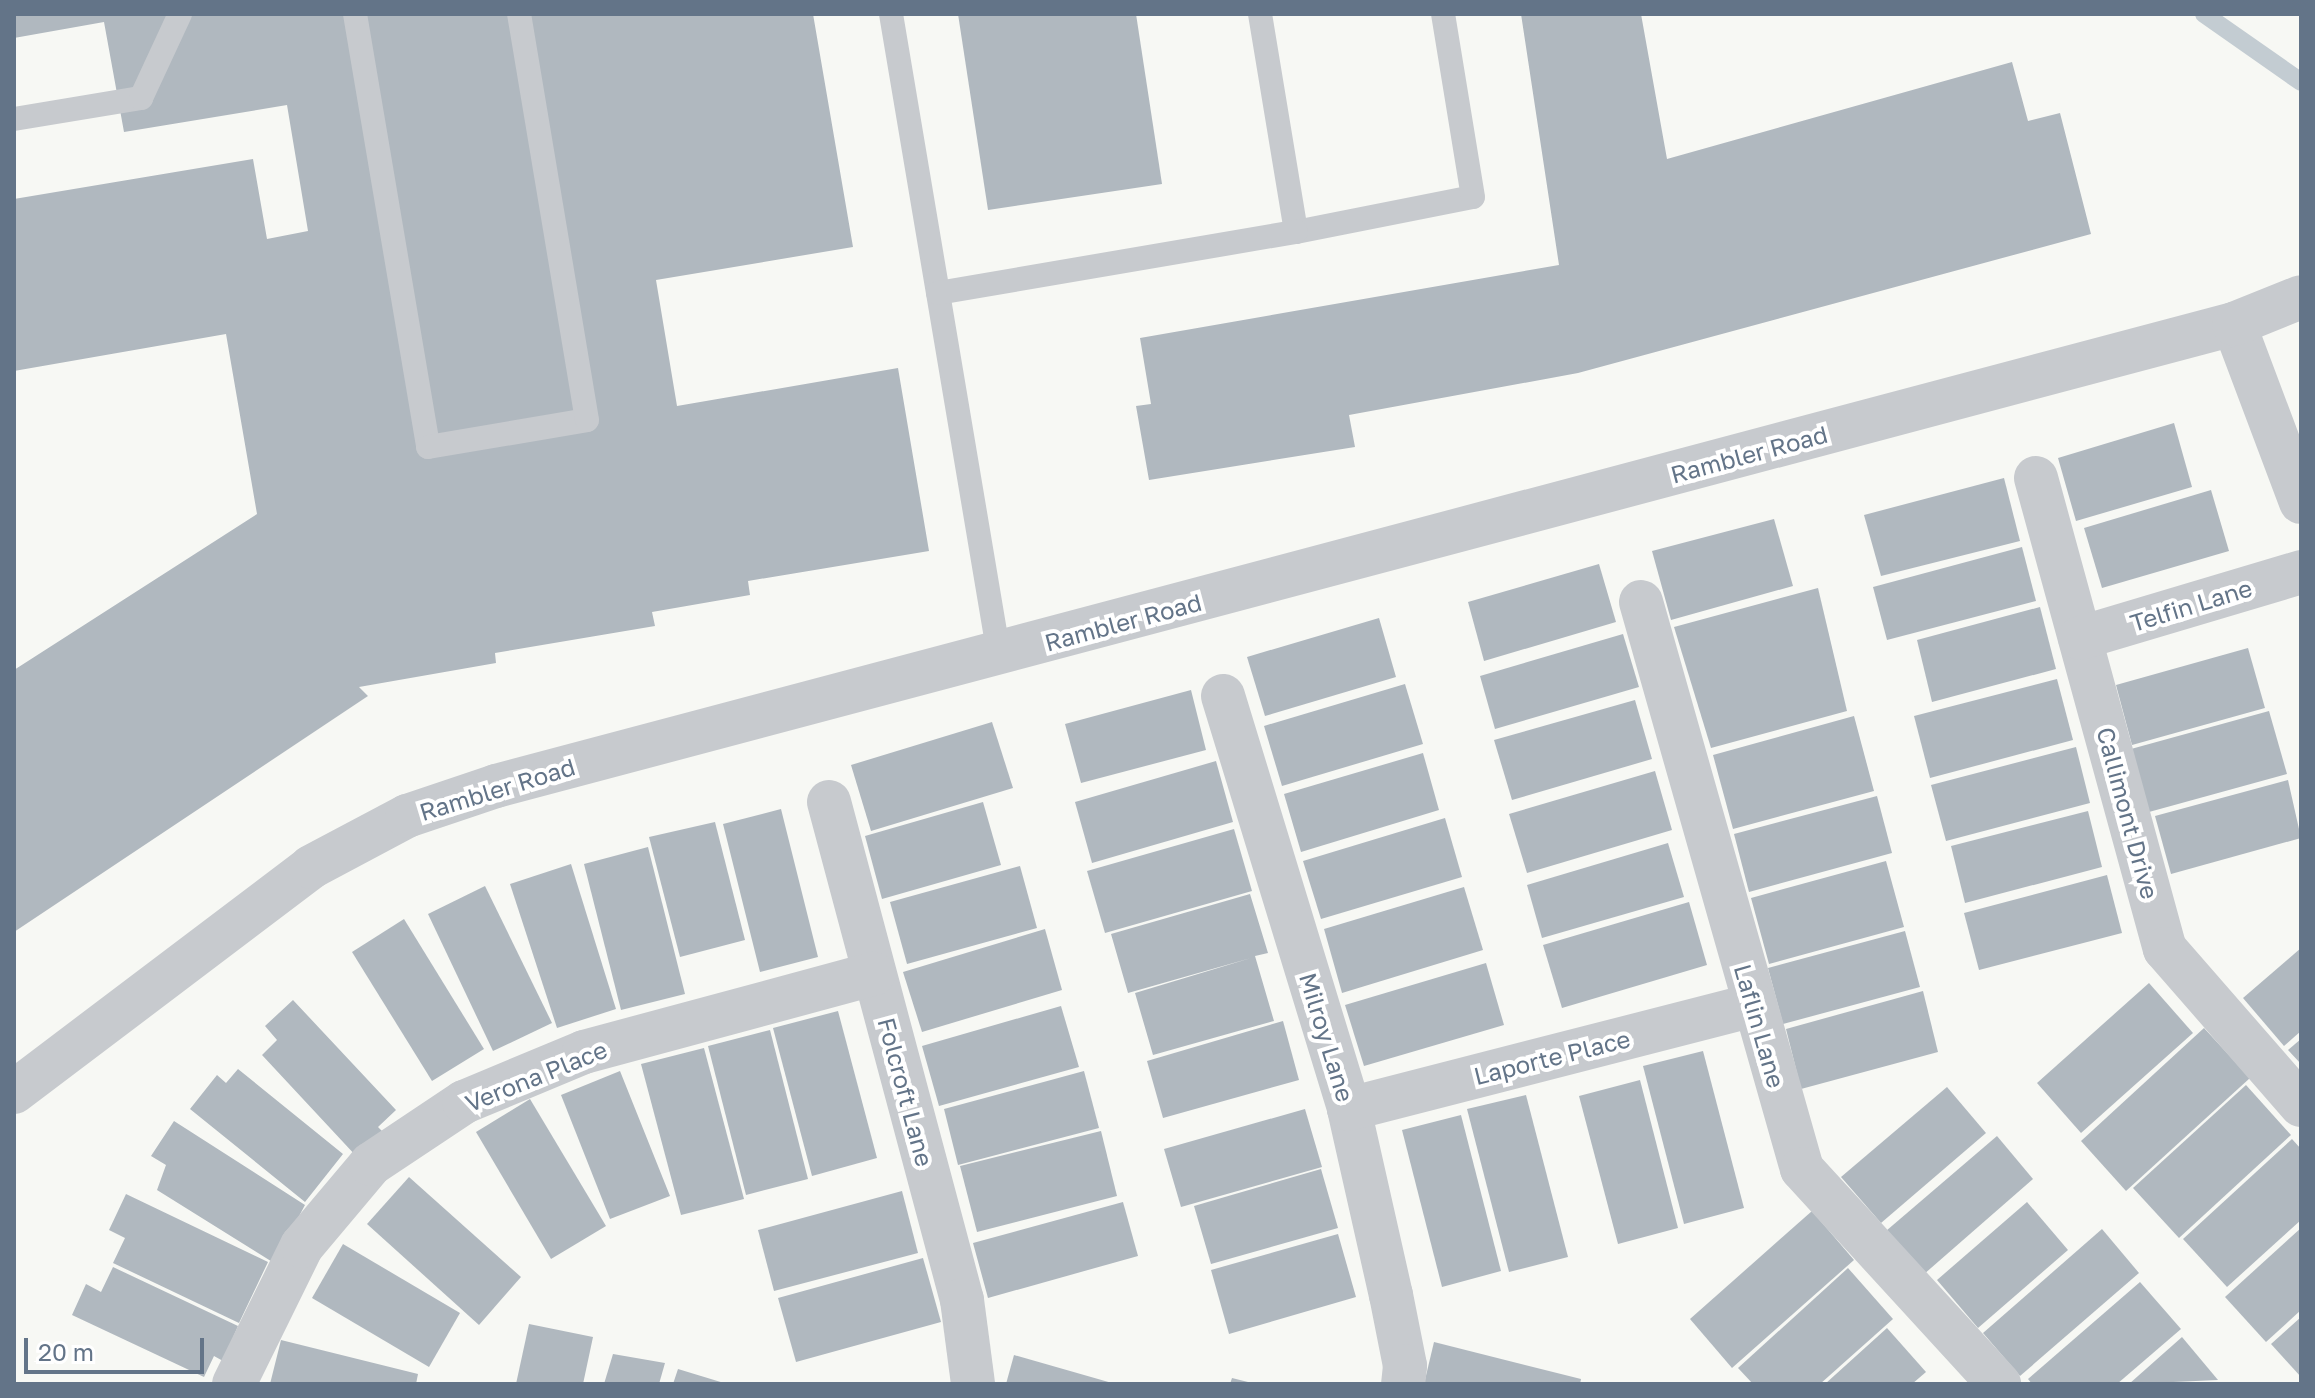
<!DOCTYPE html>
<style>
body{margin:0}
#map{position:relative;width:2315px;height:1398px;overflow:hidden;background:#f7f8f4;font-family:"Golos Text",sans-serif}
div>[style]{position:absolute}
.stream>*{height:18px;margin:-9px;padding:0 9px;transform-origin:9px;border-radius:9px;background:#c3ccd2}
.building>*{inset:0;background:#b0b8bf}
.service>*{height:24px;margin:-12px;padding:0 12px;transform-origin:12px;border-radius:12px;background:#c7cace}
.minor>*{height:44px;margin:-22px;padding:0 22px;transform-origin:22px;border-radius:22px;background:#c7cace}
span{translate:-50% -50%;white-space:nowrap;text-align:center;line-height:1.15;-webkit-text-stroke:8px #fff;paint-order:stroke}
.street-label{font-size:24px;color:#637488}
.frame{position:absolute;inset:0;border:16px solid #637488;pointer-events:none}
.scale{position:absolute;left:24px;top:1338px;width:180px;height:36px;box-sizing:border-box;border:4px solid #637488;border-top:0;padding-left:10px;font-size:24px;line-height:28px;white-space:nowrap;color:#637488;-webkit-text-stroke:6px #fff;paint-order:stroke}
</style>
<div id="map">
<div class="stream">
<i style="left:2204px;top:14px;width:118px;rotate:35deg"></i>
</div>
<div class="building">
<i style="clip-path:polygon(14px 14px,813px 14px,853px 247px,656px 280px,677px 406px,898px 368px,929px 551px,748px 581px,750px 595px,652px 612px,655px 626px,495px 653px,496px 663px,359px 687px,368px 696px,14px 932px,14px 670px,257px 514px,226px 334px,14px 371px,14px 199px,253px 159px,267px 239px,308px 231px,287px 105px,124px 132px,104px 22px,14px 38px)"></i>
<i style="clip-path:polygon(958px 14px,1136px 14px,1162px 184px,988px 210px)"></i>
<i style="clip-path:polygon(1521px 14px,1641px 14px,1667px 159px,2012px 62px,2028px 121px,2060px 113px,2091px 234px,1578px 373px,1349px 415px,1355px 447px,1149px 480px,1136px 406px,1151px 404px,1140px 338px,1559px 265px)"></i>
<i style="clip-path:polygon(2174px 423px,2192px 487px,2076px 521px,2058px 458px)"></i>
<i style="clip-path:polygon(2004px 478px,2020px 541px,1881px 576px,1864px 515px)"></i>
<i style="clip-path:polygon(2211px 490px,2229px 551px,2102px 588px,2084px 528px)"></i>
<i style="clip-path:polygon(1774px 519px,1793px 586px,1671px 620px,1652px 551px)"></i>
<i style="clip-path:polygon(2022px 547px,2036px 601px,1887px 640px,1873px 587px)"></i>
<i style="clip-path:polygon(1599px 564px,1616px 622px,1484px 661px,1468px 602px)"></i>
<i style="clip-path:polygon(1818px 588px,1847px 711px,1711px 748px,1674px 627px)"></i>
<i style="clip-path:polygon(2040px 607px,2056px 669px,1932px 702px,1917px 640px)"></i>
<i style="clip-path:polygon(1379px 618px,1396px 677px,1265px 716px,1247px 657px)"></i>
<i style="clip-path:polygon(1623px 634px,1639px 687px,1495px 729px,1480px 676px)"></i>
<i style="clip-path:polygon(2248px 648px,2265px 708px,2132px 745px,2116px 685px)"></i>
<i style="clip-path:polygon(2057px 679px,2073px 740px,1930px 778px,1914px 716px)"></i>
<i style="clip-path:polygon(1405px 684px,1423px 744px,1282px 786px,1264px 726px)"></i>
<i style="clip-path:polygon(1191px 690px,1206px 750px,1081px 783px,1065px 724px)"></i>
<i style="clip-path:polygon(1635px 700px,1652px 759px,1512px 800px,1494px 740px)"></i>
<i style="clip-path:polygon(2269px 711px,2287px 774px,2149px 812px,2131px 749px)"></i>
<i style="clip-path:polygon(1854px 716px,1874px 791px,1733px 829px,1713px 755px)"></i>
<i style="clip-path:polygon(992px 722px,1013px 788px,871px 831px,851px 765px)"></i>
<i style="clip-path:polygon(2076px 747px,2090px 803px,1946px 841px,1931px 785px)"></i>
<i style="clip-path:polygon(1423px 753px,1439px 810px,1301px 852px,1284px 794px)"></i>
<i style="clip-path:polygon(1216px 761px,1233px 822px,1092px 863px,1075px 802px)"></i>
<i style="clip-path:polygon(1655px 771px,1672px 830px,1527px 873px,1509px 814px)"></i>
<i style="clip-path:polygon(2288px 780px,2301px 838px,2171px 874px,2155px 816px)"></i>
<i style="clip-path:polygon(1877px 796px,1892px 853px,1749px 892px,1734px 834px)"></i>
<i style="clip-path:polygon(983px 802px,1001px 865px,882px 899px,865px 836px)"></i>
<i style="clip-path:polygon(781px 809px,818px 957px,760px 972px,723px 824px)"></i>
<i style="clip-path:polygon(2088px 811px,2102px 867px,1965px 903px,1951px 846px)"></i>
<i style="clip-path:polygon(1445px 818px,1462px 877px,1321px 919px,1303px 861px)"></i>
<i style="clip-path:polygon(715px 822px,745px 940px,680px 957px,649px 837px)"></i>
<i style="clip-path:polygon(1234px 829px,1252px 891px,1105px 933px,1087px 871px)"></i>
<i style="clip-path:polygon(1668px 843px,1684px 897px,1542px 938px,1527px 885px)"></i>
<i style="clip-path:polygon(648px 847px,685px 994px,621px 1010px,584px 864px)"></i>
<i style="clip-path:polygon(1886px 861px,1904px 927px,1769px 964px,1751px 898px)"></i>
<i style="clip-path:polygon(571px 864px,616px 1009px,557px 1028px,510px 884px)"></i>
<i style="clip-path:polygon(1020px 866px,1037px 928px,907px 964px,890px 902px)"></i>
<i style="clip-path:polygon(2107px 875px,2122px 933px,1979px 970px,1964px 913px)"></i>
<i style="clip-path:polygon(485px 886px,552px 1023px,493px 1051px,428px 914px)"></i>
<i style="clip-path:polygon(1464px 887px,1483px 950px,1342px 993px,1324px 929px)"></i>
<i style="clip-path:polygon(1250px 894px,1268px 953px,1255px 956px,1274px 1021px,1153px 1055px,1135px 993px,1251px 958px,1128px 993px,1111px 934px)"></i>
<i style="clip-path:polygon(1689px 902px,1707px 965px,1562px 1008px,1543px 945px)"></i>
<i style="clip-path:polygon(404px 919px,484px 1049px,432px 1081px,352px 952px)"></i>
<i style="clip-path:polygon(1045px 929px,1062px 990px,922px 1032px,903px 972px)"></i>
<i style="clip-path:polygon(1905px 931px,1920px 987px,1783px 1024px,1768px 968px)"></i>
<i style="clip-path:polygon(2301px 948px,2301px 1031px,2284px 1046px,2243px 998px)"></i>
<i style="clip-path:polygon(1486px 963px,1504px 1025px,1364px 1066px,1345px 1005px)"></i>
<i style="clip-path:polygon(2149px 983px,2193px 1033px,2081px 1133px,2037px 1083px)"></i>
<i style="clip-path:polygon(1923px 991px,1938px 1052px,1801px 1089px,1786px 1029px)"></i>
<i style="clip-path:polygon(293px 1000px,396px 1110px,378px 1127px,383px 1132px,357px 1157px,262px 1055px,277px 1040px,265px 1026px)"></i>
<i style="clip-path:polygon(1061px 1006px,1079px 1067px,939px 1106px,922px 1046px)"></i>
<i style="clip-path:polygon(838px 1011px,877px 1158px,812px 1176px,773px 1028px)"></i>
<i style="clip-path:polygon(1283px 1021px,1299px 1080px,1163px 1118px,1147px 1061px)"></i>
<i style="clip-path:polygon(2204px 1028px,2250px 1078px,2126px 1191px,2081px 1141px)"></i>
<i style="clip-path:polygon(770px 1030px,808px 1179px,746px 1195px,708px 1046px)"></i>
<i style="clip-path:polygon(2301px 1039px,2301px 1064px,2288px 1050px)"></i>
<i style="clip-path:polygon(704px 1048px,744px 1199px,681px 1215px,641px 1064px)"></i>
<i style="clip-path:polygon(1703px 1051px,1744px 1208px,1684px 1224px,1643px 1066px)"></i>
<i style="clip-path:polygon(238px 1069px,343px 1154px,305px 1202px,190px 1109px,217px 1075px,226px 1083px)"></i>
<i style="clip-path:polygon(620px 1071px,670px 1196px,610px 1219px,561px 1095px)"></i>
<i style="clip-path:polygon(1084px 1071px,1099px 1128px,958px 1165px,944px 1109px)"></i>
<i style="clip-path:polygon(1640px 1080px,1678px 1228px,1618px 1244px,1579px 1096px)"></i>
<i style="clip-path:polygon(2246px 1085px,2291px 1135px,2179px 1238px,2133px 1188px)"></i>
<i style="clip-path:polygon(1947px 1087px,1986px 1133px,1881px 1223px,1841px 1177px)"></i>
<i style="clip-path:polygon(1526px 1095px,1568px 1257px,1509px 1272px,1467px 1109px)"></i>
<i style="clip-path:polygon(530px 1099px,606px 1226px,551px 1259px,476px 1132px)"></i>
<i style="clip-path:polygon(1305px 1109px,1322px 1167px,1181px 1207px,1164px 1149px)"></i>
<i style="clip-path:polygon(1461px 1115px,1501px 1271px,1442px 1287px,1402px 1130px)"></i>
<i style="clip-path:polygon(174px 1121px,305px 1205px,274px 1263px,157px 1190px,166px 1165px,151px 1156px)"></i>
<i style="clip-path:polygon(1101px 1131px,1117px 1196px,977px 1232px,960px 1166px)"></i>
<i style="clip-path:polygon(1997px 1136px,2033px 1179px,1923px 1275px,1886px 1231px)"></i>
<i style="clip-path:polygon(2292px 1139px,2301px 1149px,2301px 1220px,2227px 1287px,2183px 1239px)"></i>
<i style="clip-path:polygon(1321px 1169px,1338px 1228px,1211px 1264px,1194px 1206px)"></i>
<i style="clip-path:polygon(409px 1177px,521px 1277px,479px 1325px,367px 1224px)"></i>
<i style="clip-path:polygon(902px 1191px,918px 1253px,774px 1291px,758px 1230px)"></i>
<i style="clip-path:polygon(126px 1194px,268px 1262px,239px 1323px,113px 1263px,125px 1238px,109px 1230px)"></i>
<i style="clip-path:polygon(1123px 1202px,1138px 1256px,988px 1298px,973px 1243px)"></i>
<i style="clip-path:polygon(2027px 1202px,2068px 1250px,1978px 1328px,1937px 1280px)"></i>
<i style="clip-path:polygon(1812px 1211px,1854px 1260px,1732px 1368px,1690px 1319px)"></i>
<i style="clip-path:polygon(2301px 1228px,2301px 1310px,2266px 1342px,2225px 1297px)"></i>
<i style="clip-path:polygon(2102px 1229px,2139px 1273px,2020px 1376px,1983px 1333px)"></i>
<i style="clip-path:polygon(1338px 1234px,1356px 1297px,1229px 1334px,1211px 1270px)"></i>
<i style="clip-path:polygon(343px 1244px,460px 1313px,429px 1367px,312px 1298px)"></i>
<i style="clip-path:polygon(923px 1258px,941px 1322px,796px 1362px,778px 1298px)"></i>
<i style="clip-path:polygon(113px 1267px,238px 1326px,223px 1361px,214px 1356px,204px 1377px,72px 1315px,86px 1284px,101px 1292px)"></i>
<i style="clip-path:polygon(1848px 1268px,1893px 1319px,1820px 1384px,1753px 1384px,1738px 1368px)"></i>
<i style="clip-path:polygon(2140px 1282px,2181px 1329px,2117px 1384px,2032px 1384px,2028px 1379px)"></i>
<i style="clip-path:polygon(2301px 1317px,2301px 1377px,2271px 1344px)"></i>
<i style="clip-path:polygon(529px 1324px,593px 1337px,583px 1384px,516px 1384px)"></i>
<i style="clip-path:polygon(1887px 1328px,1926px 1372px,1912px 1384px,1825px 1384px)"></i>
<i style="clip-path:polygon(2182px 1337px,2218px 1380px,2129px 1384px)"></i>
<i style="clip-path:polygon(281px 1340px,418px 1374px,416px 1384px,270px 1384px)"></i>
<i style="clip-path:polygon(1434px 1342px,1581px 1379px,1580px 1384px,1424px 1384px)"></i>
<i style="clip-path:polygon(613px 1354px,665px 1363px,659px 1384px,604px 1384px)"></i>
<i style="clip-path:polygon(1014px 1355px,1112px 1383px,1111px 1384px,1006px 1384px)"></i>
<i style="clip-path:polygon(678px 1369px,724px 1383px,724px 1384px,673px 1384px)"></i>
<i style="clip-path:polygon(1232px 1378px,1252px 1383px,1252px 1384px,1230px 1384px)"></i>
</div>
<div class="service">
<i style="left:355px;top:14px;width:439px;rotate:80.4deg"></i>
<i style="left:428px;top:447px;width:161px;rotate:-9.6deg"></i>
<i style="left:587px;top:420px;width:412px;rotate:-99.5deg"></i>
<i style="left:891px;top:14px;width:650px;rotate:80.44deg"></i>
<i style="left:1260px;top:14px;width:221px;rotate:80.6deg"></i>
<i style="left:1296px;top:232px;width:180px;rotate:-11.2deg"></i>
<i style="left:1473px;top:197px;width:185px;rotate:-99.3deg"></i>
<i style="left:14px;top:119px;width:129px;rotate:-9.4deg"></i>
<i style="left:141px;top:98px;width:93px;rotate:-65.1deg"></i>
<i style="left:938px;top:293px;width:363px;rotate:-9.7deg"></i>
</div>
<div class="minor">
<i style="left:2234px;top:324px;width:190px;rotate:69.4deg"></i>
<i style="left:2036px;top:478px;width:488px;rotate:74.7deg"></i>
<i style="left:2165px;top:949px;width:207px;rotate:48.9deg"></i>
<i style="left:1641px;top:602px;width:589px;rotate:74.15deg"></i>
<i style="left:1802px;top:1169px;width:292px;rotate:47.5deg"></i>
<i style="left:2080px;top:638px;width:231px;rotate:-16.6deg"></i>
<i style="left:1223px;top:696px;width:432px;rotate:73deg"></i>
<i style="left:1349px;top:1109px;width:191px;rotate:77.3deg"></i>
<i style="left:1391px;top:1295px;width:72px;rotate:78.8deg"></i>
<i style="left:1405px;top:1366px;width:18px;rotate:96deg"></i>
<i style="left:829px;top:802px;width:515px;rotate:75.05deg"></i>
<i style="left:962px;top:1300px;width:85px;rotate:82.5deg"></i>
<i style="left:14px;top:1092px;width:373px;rotate:-37.1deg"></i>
<i style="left:311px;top:867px;width:109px;rotate:-28deg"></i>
<i style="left:407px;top:816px;width:94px;rotate:-18.6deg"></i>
<i style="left:496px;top:786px;width:1798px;rotate:-14.89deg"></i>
<i style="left:2234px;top:324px;width:72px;rotate:-21.9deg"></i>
<i style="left:1349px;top:1109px;width:418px;rotate:-14.4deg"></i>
<i style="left:234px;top:1384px;width:154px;rotate:-63.8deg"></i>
<i style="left:302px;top:1246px;width:107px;rotate:-49.9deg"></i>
<i style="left:371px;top:1164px;width:112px;rotate:-33.7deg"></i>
<i style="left:464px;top:1102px;width:130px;rotate:-22.6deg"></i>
<i style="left:584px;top:1052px;width:300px;rotate:-15.1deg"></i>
</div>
<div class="street-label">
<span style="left:1749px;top:454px;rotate:-15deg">Rambler Road</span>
<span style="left:2191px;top:605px;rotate:-17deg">Telfin Lane</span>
<span style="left:1123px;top:622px;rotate:-15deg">Rambler Road</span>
<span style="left:497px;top:789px;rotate:-17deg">Rambler Road</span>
<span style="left:2128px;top:813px;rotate:75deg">Callimont Drive</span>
<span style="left:1760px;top:1026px;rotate:74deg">Laflin Lane</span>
<span style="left:1327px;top:1037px;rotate:73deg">Milroy Lane</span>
<span style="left:1552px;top:1057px;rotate:-14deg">Laporte Place</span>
<span style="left:536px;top:1076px;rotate:-22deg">Verona Place</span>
<span style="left:906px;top:1092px;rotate:75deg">Folcroft Lane</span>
</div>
<div class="frame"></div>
<div class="scale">20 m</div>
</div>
